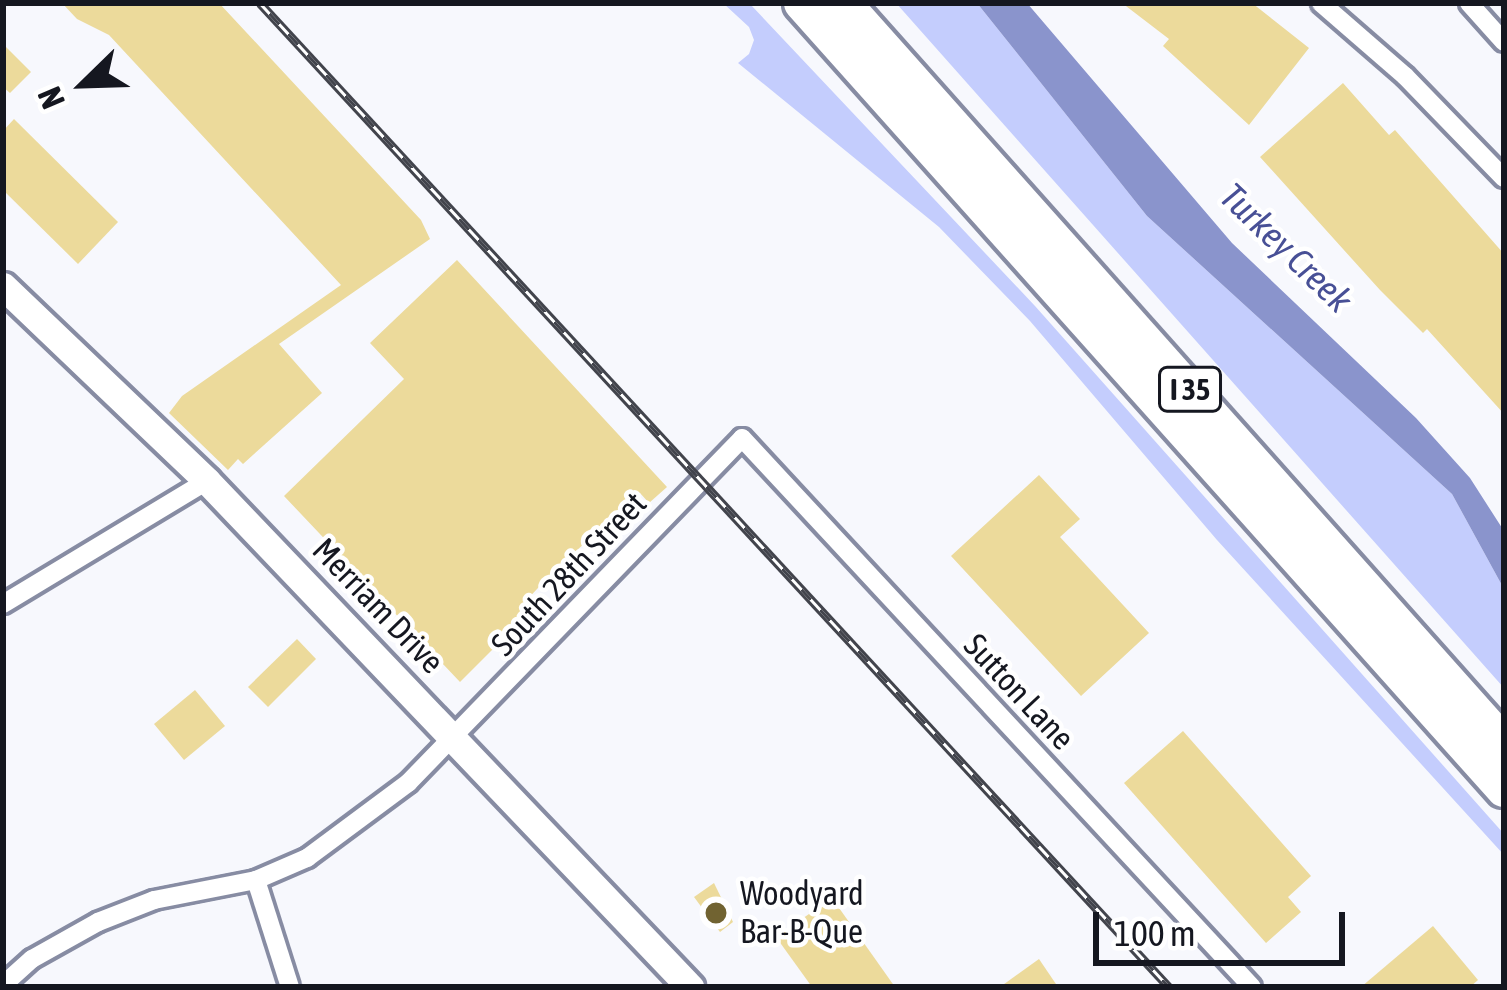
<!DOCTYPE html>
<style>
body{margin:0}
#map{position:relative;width:1507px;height:990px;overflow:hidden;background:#f7f8fd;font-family:"Asap Condensed",sans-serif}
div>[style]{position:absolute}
.green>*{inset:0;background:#c4cdfd}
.water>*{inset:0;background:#8a94cc}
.building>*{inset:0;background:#ecda9b}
.roads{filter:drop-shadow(3px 0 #878ca3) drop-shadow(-3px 0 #878ca3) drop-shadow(0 3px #878ca3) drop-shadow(0 -3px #878ca3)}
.street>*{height:18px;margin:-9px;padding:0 9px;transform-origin:9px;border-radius:9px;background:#fff}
.secondary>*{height:27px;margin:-13.5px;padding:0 13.5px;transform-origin:13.5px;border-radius:13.5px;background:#fff}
.highway>*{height:36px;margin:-18px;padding:0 18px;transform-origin:18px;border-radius:18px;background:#fff}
.rail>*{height:9px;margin-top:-4.5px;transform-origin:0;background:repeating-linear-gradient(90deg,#fff 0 14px,#42444c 0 28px);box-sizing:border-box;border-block:3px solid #42444c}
.dots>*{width:33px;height:33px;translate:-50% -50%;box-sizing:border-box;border:6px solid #fff;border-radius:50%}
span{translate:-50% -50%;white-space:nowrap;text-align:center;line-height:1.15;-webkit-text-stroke:9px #fff;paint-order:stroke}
.shield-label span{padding:3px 9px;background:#fff;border:3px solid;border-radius:9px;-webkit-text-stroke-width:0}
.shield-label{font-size:30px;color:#151720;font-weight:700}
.street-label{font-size:33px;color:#151720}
.poi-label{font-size:33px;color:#151720}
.left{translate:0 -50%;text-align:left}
.water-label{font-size:36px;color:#485096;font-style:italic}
.frame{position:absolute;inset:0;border:6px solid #151720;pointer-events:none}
.north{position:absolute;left:24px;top:24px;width:120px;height:120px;-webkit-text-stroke:9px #fff;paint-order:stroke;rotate:247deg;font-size:33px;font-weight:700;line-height:48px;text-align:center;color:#151720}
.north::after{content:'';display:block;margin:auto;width:42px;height:54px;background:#151720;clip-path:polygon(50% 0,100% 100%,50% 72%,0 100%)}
.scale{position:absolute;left:1093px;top:912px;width:252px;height:54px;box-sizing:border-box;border:6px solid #151720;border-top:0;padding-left:15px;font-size:36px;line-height:42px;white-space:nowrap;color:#151720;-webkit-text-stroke:9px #fff;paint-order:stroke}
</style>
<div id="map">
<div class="green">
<i style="clip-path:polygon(723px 3px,751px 5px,1035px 306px,1504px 834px,1504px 855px,1217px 540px,1030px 321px,939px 227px,738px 63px,749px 54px,754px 40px,749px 27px)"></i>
<i style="clip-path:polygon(896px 3px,977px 3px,1147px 216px,1452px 494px,1504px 589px,1504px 688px)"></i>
</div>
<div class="water">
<i style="clip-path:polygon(977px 3px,1027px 3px,1232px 243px,1416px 418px,1470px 478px,1504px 531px,1504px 589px,1452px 494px,1147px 216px)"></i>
</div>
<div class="building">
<i style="clip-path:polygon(62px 3px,219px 3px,421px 220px,430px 239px,279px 344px,322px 393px,243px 464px,238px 459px,228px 470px,169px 413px,182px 396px,341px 285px,109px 35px,77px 19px)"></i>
<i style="clip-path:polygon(1122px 3px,1252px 3px,1309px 48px,1249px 125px,1163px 46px,1169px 39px)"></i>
<i style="clip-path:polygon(3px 44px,31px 72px,10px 93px,3px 87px)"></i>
<i style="clip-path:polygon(1343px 83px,1389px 135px,1395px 130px,1504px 254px,1504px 414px,1427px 329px,1423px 333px,1380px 290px,1260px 157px)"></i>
<i style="clip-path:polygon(14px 119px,118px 222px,78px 264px,3px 190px,3px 131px)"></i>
<i style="clip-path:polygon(457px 260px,667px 487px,649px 503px,640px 493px,554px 571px,521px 606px,528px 614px,460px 682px,284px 496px,404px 379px,370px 343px)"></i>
<i style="clip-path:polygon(1039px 475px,1080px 519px,1060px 537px,1149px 633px,1081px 696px,951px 556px)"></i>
<i style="clip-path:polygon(297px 639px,316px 659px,268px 707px,248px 687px)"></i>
<i style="clip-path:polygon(195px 690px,225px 726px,184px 760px,154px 724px)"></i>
<i style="clip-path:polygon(1183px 731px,1311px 876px,1288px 897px,1301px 912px,1266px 943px,1124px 783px)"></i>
<i style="clip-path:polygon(714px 883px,733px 922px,720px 932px,694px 897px)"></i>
<i style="clip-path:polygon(832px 898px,895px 987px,812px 987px,776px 937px)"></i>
<i style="clip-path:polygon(1433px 926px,1478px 980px,1470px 987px,1361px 987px)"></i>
<i style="clip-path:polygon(1039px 959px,1058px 987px,1000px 987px)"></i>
</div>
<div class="roads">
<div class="street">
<i style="left:1321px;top:3px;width:111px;rotate:41deg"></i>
<i style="left:1405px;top:76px;width:142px;rotate:45.9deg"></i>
<i style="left:1469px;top:3px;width:52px;rotate:48.1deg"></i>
<i style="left:3px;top:604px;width:238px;rotate:-31.1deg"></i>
<i style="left:256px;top:880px;width:112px;rotate:72.4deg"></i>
<i style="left:3px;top:985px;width:39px;rotate:-42deg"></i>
<i style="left:32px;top:959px;width:76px;rotate:-29.3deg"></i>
<i style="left:98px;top:922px;width:60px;rotate:-21.4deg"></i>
<i style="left:154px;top:900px;width:104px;rotate:-11.1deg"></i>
<i style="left:256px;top:880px;width:56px;rotate:-23.3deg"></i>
<i style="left:307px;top:858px;width:126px;rotate:-36.6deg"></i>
<i style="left:408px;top:783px;width:480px;rotate:-45.9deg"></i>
<i style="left:742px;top:438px;width:749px;rotate:47.11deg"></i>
</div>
<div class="secondary">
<i style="left:3px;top:286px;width:282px;rotate:43.7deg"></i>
<i style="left:207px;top:481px;width:700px;rotate:46.33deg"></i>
</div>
<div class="highway">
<i style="left:802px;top:3px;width:1054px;rotate:48.23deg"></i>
<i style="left:843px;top:3px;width:993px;rotate:48.27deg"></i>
</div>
</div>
<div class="rail">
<i style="left:260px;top:3px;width:1340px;rotate:47.27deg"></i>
</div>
<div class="dots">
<i style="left:716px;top:913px;background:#716331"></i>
</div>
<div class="shield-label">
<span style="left:1190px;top:389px">I 35</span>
</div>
<div class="street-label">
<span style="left:569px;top:574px;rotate:-47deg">South 28th Street</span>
<span style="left:378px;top:606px;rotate:46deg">Merriam Drive</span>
<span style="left:1019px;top:692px;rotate:47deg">Sutton Lane</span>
</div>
<div class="poi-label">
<span class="left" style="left:740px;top:913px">Woodyard<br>Bar-B-Que</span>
</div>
<div class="water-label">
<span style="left:1286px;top:248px;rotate:44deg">Turkey Creek</span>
</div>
<div class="frame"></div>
<div class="north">N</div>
<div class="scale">100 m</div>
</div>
